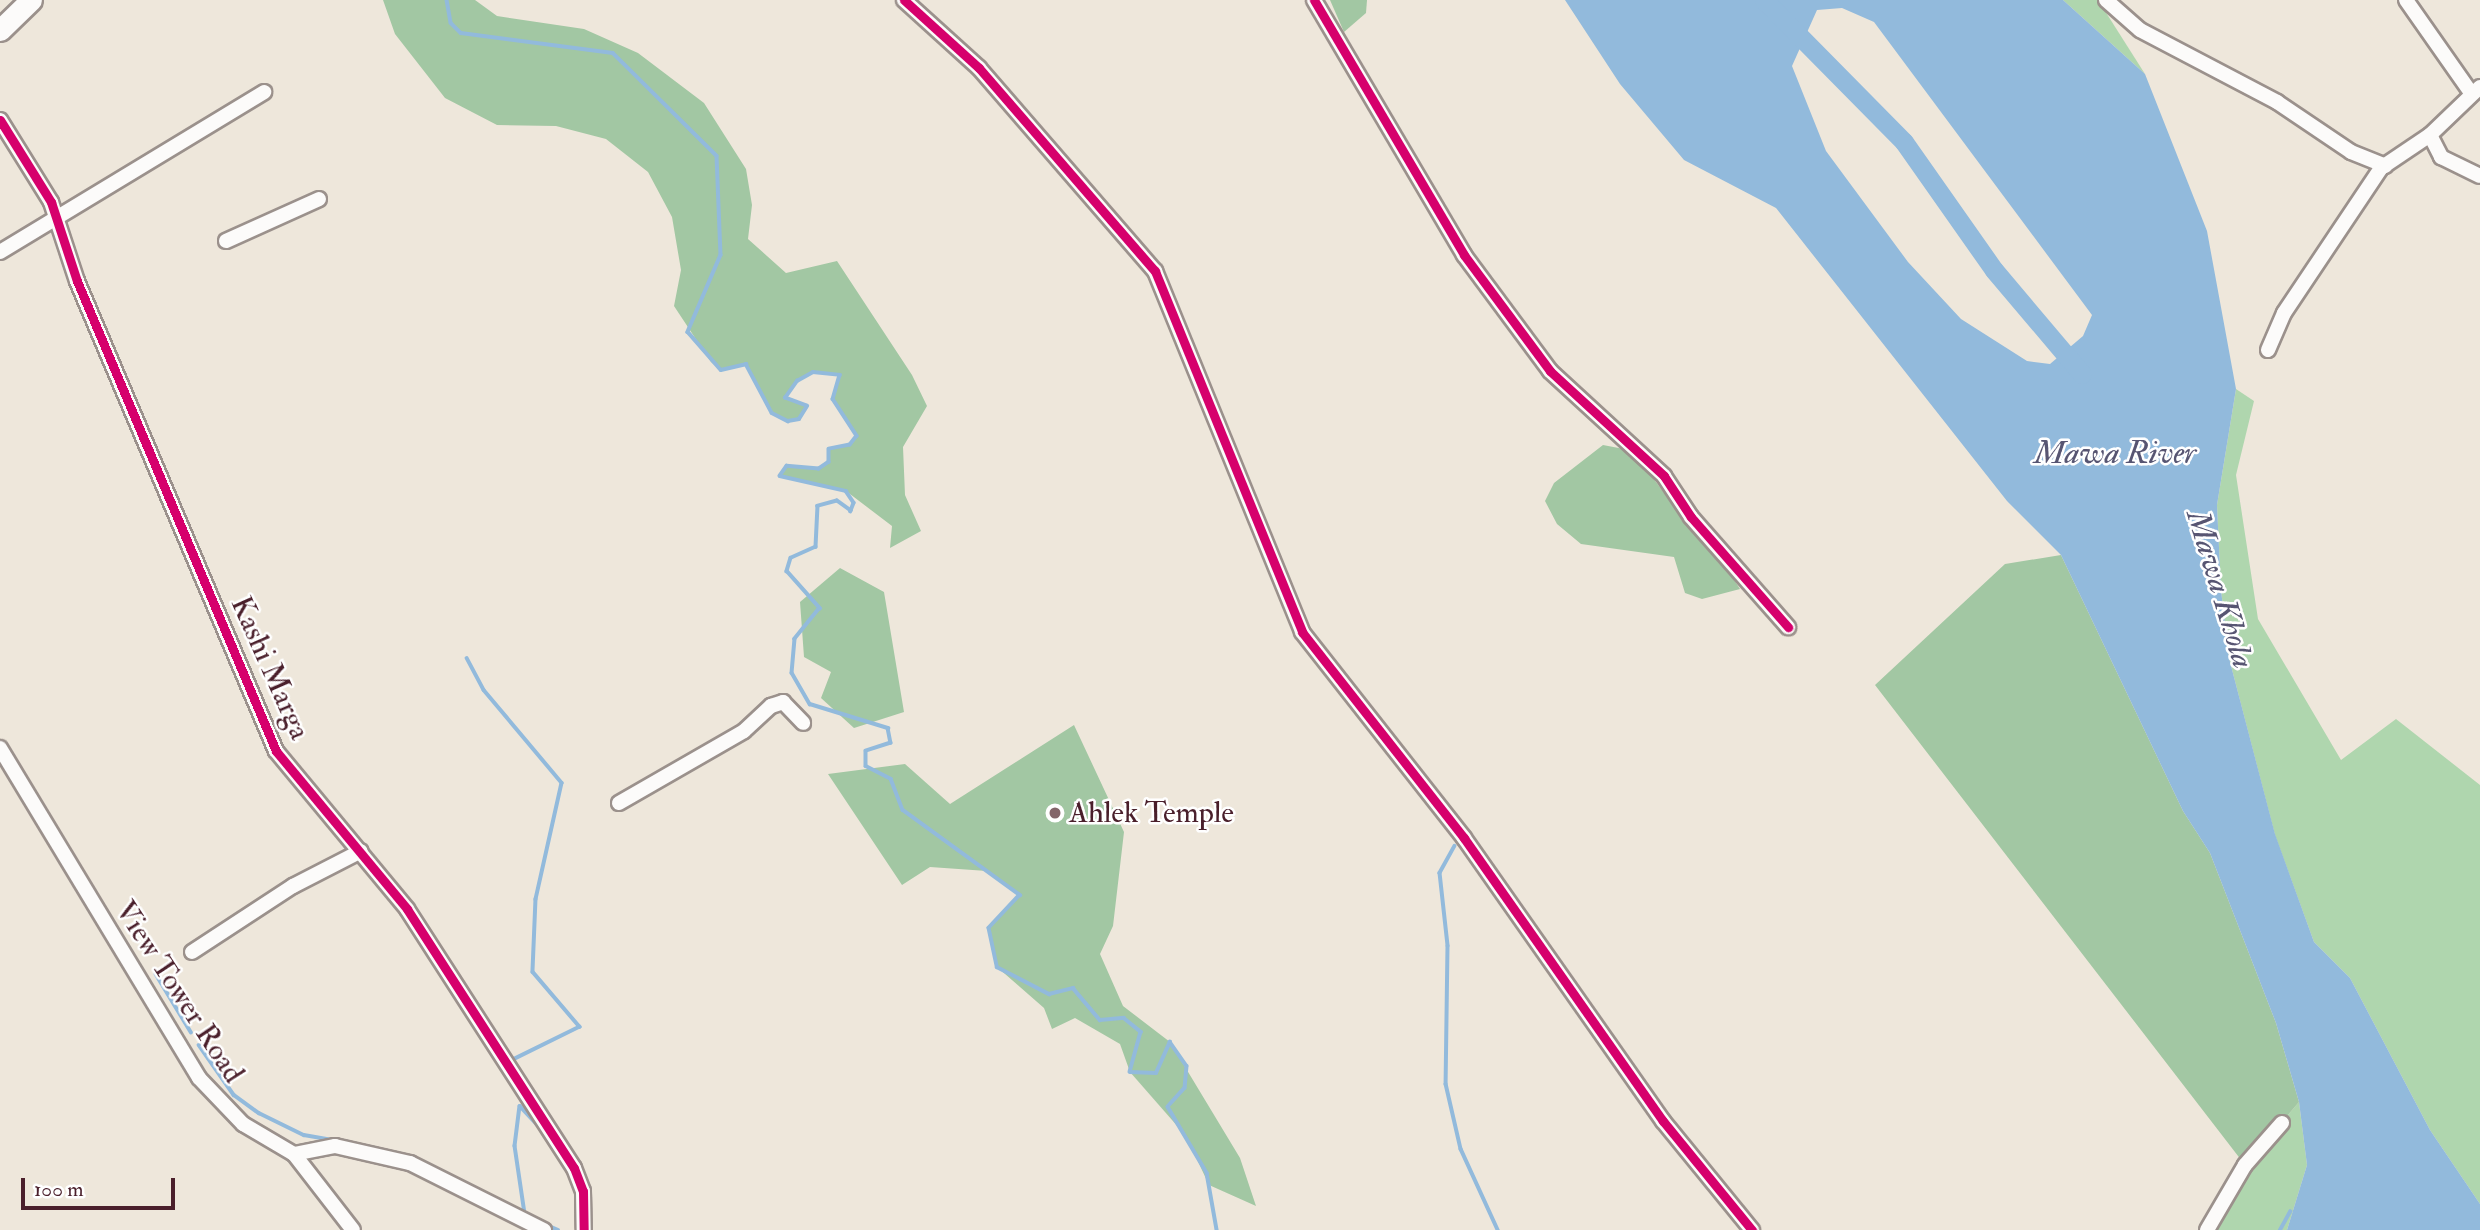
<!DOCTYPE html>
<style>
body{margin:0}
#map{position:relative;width:2480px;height:1230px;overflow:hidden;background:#eee7db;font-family:"IM FELL Double Pica",serif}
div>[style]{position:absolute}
.green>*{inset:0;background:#afd6ae}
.forest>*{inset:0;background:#a2c7a3}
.water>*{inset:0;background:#92badc}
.stream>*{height:3.5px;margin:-1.75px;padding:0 1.75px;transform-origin:1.75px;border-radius:1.75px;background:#92badc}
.river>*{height:19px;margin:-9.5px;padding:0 9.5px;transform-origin:9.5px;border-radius:9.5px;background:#92badc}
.roads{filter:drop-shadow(2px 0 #9b918c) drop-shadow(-2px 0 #9b918c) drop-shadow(0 2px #9b918c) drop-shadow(0 -2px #9b918c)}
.minor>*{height:14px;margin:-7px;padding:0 7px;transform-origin:7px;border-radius:7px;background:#fcfbfa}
.highway>*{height:21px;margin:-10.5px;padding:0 10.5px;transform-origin:10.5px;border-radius:10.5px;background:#fcfbfa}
.cycleway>*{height:9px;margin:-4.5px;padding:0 4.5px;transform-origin:4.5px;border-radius:4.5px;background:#d6006c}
.dots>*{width:19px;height:19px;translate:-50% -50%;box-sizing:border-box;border:4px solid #fff;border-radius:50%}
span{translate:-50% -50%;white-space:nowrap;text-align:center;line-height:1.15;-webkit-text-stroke:5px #fff;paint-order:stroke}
.street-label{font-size:30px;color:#4a1f2b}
.poi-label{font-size:30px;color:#4a1f2b}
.left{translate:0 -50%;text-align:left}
.water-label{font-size:32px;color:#575572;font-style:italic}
.scale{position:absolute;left:21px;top:1178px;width:154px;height:32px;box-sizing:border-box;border:4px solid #4a1f2b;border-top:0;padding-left:9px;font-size:21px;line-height:24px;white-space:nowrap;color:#4a1f2b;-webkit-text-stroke:5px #fff;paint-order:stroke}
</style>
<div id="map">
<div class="green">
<i style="clip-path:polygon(2063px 0,2098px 0,2145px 74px)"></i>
<i style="clip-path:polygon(2236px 389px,2254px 401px,2236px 475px,2258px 619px,2341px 760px,2396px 719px,2480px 785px,2480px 1204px,2430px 1130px,2350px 978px,2314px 942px,2275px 835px,2229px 658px,2221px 590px,2217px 505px)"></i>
<i style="clip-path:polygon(2299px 1102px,2307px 1165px,2287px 1230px,2212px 1230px,2245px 1165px)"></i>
</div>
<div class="forest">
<i style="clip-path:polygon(383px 0,475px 0,497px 16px,584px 29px,638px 53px,704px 103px,746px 169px,752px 205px,748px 239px,786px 273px,837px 261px,912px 375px,927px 406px,903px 447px,905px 495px,921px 531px,890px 548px,892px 526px,846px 491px,780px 476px,787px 466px,819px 469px,829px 462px,829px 449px,850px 445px,856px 436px,833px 399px,840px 375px,813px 372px,797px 381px,786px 398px,807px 406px,799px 419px,788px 421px,772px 413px,746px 364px,721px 370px,711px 362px,674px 306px,681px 270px,672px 217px,648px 172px,606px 139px,556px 126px,497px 125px,445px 98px,395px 34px)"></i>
<i style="clip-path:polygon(1330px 0,1367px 0,1366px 13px,1344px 32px)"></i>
<i style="clip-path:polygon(1603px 445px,1629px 450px,1643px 464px,1688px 526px,1706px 536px,1740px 589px,1702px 599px,1685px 593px,1674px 557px,1581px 544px,1557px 524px,1545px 501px,1554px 483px)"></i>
<i style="clip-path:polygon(2061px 555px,2183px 811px,2210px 853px,2276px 1023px,2299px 1102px,2245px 1165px,1875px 685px,2005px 564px)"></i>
<i style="clip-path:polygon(840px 568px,884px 592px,904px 712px,854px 728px,821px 698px,831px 672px,804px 657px,800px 602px)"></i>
<i style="clip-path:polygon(1074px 725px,1124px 832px,1113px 926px,1100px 954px,1123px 1006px,1170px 1042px,1240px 1158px,1256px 1206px,1209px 1185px,1186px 1136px,1130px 1072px,1120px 1044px,1075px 1018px,1052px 1029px,1044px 1008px,997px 967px,989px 928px,1019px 895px,987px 871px,930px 867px,902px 885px,828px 774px,905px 764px,950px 804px)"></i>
</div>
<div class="water">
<i style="clip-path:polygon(evenodd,1565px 0,2063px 0,2145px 74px,2207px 231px,2236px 389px,2217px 505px,2221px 590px,2229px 658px,2275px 834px,2314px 942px,2350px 978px,2430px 1130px,2480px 1204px,2480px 1230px,2287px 1230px,2307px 1165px,2299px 1102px,2276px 1023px,2210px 853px,2183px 811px,2061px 555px,2007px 501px,1776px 208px,1684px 160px,1620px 84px,1565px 0,1842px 8px,1874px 22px,2092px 315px,2083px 336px,2050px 364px,2027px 361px,1961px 319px,1908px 262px,1826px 151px,1792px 66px,1817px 10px,1842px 8px)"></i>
</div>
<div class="stream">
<i style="left:447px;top:0;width:23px;rotate:80deg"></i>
<i style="left:451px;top:23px;width:14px;rotate:45deg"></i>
<i style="left:461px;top:33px;width:153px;rotate:7.5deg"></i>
<i style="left:613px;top:53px;width:146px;rotate:44.7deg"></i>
<i style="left:717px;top:156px;width:99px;rotate:87.7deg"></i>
<i style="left:721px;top:255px;width:84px;rotate:113.2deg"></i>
<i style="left:688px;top:332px;width:50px;rotate:49deg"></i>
<i style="left:721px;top:370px;width:26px;rotate:-13deg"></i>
<i style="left:746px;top:364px;width:55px;rotate:62deg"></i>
<i style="left:772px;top:413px;width:18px;rotate:27deg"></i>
<i style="left:788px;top:421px;width:11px;rotate:-10deg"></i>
<i style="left:799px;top:419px;width:15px;rotate:-58deg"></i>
<i style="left:807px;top:406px;width:23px;rotate:-160deg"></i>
<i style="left:785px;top:398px;width:21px;rotate:-55deg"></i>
<i style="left:797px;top:381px;width:18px;rotate:-29deg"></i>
<i style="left:813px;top:372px;width:27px;rotate:6deg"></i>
<i style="left:840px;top:375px;width:25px;rotate:106deg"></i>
<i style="left:833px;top:399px;width:44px;rotate:57deg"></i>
<i style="left:857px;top:436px;width:11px;rotate:128deg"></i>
<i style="left:850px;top:445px;width:21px;rotate:169deg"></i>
<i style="left:829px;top:449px;width:13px;rotate:90deg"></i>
<i style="left:829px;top:462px;width:12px;rotate:145deg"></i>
<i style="left:819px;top:469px;width:32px;rotate:-175deg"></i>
<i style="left:787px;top:466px;width:12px;rotate:125deg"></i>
<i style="left:780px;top:476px;width:68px;rotate:12.8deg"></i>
<i style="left:846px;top:491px;width:14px;rotate:56deg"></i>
<i style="left:854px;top:503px;width:9px;rotate:111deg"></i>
<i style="left:851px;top:511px;width:17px;rotate:-144deg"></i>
<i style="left:837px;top:501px;width:20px;rotate:165deg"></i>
<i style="left:818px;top:506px;width:41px;rotate:92.8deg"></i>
<i style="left:816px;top:547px;width:27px;rotate:156deg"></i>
<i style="left:791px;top:558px;width:14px;rotate:107deg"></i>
<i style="left:787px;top:571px;width:50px;rotate:48.3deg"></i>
<i style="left:820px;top:608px;width:40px;rotate:129deg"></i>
<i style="left:795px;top:639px;width:34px;rotate:95deg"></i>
<i style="left:792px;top:673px;width:36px;rotate:60deg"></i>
<i style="left:810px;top:704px;width:82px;rotate:17.1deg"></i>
<i style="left:888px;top:728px;width:15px;rotate:79deg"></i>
<i style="left:891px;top:743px;width:26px;rotate:162deg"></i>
<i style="left:866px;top:751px;width:15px;rotate:90deg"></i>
<i style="left:866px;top:766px;width:28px;rotate:27deg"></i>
<i style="left:891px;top:779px;width:33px;rotate:69deg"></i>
<i style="left:903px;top:810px;width:145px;rotate:36deg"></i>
<i style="left:1020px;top:895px;width:45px;rotate:133.2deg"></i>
<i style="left:989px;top:928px;width:40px;rotate:78deg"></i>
<i style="left:997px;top:967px;width:59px;rotate:27.4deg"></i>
<i style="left:1049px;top:994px;width:25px;rotate:-14deg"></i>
<i style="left:1073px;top:988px;width:42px;rotate:49.8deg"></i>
<i style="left:1100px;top:1020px;width:24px;rotate:-5deg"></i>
<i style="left:1124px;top:1018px;width:22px;rotate:39deg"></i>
<i style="left:1141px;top:1032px;width:41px;rotate:105.4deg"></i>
<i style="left:1130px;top:1072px;width:26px;rotate:2deg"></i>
<i style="left:1156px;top:1073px;width:34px;rotate:-66deg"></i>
<i style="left:1170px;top:1042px;width:29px;rotate:55deg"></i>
<i style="left:1187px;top:1066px;width:22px;rotate:95deg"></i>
<i style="left:1185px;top:1088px;width:25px;rotate:132deg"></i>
<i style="left:1168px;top:1107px;width:77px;rotate:59.4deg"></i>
<i style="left:1207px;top:1173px;width:58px;rotate:80deg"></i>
<i style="left:467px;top:658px;width:36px;rotate:62deg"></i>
<i style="left:484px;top:690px;width:121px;rotate:50deg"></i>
<i style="left:562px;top:783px;width:119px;rotate:102.6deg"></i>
<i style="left:536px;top:899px;width:73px;rotate:92.4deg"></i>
<i style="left:533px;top:972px;width:72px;rotate:49.5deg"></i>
<i style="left:580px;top:1027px;width:79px;rotate:153.8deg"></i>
<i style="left:340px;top:818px;width:94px;rotate:50.2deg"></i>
<i style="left:1455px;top:846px;width:31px;rotate:119deg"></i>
<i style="left:1440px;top:873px;width:73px;rotate:83.7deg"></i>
<i style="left:1448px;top:946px;width:138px;rotate:90.8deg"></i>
<i style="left:1446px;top:1084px;width:67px;rotate:77deg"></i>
<i style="left:1461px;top:1149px;width:89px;rotate:65.4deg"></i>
<i style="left:156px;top:974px;width:68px;rotate:58.9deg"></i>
<i style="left:199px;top:1045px;width:61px;rotate:55deg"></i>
<i style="left:234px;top:1095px;width:31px;rotate:36deg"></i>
<i style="left:259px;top:1113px;width:50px;rotate:26.1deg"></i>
<i style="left:304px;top:1135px;width:53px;rotate:9.8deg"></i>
<i style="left:520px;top:1106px;width:40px;rotate:97.1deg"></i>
<i style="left:515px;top:1146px;width:69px;rotate:81.6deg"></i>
<i style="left:520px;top:1106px;width:33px;rotate:47deg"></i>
<i style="left:557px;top:1129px;width:51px;rotate:59.4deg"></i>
<i style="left:440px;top:1170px;width:48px;rotate:27.1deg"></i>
<i style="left:547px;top:1225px;width:12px;rotate:24deg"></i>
<i style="left:2280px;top:1230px;width:21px;rotate:-61deg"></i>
</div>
<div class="river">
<i style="left:1764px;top:0;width:199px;rotate:45.4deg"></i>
<i style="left:1904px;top:142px;width:156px;rotate:54.9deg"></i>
<i style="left:1994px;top:270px;width:136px;rotate:49.8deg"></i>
</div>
<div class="roads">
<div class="minor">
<i style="left:904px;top:0;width:101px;rotate:42.2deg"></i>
<i style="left:979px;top:68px;width:269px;rotate:49.1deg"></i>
<i style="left:1155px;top:271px;width:390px;rotate:67.8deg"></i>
<i style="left:1302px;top:632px;width:262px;rotate:51.8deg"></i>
<i style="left:1464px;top:838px;width:346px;rotate:54.9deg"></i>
<i style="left:1663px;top:1121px;width:141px;rotate:50.8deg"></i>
<i style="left:1314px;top:0;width:296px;rotate:59.5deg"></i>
<i style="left:1464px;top:255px;width:144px;rotate:53.4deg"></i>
<i style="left:1550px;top:371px;width:155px;rotate:42.6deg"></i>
<i style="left:1664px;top:476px;width:49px;rotate:56.6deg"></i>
<i style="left:1691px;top:517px;width:147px;rotate:48.6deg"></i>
<i style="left:2106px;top:0;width:45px;rotate:41.4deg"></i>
<i style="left:2140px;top:30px;width:155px;rotate:27.7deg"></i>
<i style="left:2277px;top:102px;width:89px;rotate:34deg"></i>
<i style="left:2351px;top:152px;width:37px;rotate:22deg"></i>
<i style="left:2406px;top:0;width:113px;rotate:55deg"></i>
<i style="left:2480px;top:87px;width:69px;rotate:136.2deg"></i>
<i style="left:2430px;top:135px;width:25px;rotate:63deg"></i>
<i style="left:2441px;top:157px;width:43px;rotate:26deg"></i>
<i style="left:0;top:120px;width:97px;rotate:58.1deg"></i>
<i style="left:51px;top:202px;width:83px;rotate:71.8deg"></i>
<i style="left:77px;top:281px;width:510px;rotate:67.05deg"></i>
<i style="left:276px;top:751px;width:205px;rotate:50.3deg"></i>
<i style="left:407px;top:909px;width:308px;rotate:57.2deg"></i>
<i style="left:574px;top:1168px;width:25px;rotate:69deg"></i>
<i style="left:583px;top:1191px;width:39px;rotate:89deg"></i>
<i style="left:226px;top:241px;width:102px;rotate:-24.3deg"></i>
<i style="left:0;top:252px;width:309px;rotate:-31.2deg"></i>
<i style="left:2268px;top:350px;width:40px;rotate:-66.6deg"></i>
<i style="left:2284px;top:313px;width:174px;rotate:-56.2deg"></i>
<i style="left:2381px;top:168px;width:59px;rotate:-34deg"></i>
<i style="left:0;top:748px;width:385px;rotate:58.9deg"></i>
<i style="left:199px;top:1078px;width:64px;rotate:46.3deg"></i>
<i style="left:243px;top:1124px;width:59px;rotate:30.5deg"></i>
<i style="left:294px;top:1154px;width:96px;rotate:52.2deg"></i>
<i style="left:619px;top:803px;width:144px;rotate:-29.9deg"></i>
<i style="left:744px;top:731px;width:37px;rotate:-43deg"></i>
<i style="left:771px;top:706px;width:13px;rotate:-18deg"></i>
<i style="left:783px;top:702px;width:29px;rotate:46deg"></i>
<i style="left:192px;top:952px;width:121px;rotate:-33.2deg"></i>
<i style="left:293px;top:886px;width:76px;rotate:-27.2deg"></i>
<i style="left:294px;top:1154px;width:42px;rotate:-11deg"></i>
<i style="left:335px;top:1146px;width:77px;rotate:12.8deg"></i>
<i style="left:410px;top:1163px;width:150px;rotate:26.6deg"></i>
<i style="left:2207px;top:1230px;width:75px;rotate:-59.7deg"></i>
<i style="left:2245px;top:1165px;width:56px;rotate:-48.6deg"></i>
</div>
<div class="highway">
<i style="left:0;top:30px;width:43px;rotate:-44.1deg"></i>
</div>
</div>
<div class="cycleway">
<i style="left:904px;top:0;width:101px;rotate:42.2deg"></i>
<i style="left:979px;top:68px;width:269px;rotate:49.1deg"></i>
<i style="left:1155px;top:271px;width:390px;rotate:67.8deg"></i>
<i style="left:1302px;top:632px;width:262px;rotate:51.8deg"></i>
<i style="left:1464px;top:838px;width:346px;rotate:54.9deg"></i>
<i style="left:1663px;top:1121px;width:141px;rotate:50.8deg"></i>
<i style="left:1314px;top:0;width:296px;rotate:59.5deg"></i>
<i style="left:1464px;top:255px;width:144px;rotate:53.4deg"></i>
<i style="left:1550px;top:371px;width:155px;rotate:42.6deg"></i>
<i style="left:1664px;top:476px;width:49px;rotate:56.6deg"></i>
<i style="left:1691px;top:517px;width:147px;rotate:48.6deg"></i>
<i style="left:0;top:120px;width:97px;rotate:58.1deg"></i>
<i style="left:51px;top:202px;width:83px;rotate:71.8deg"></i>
<i style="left:77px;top:281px;width:510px;rotate:67.05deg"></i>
<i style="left:276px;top:751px;width:205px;rotate:50.3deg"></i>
<i style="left:407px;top:909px;width:308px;rotate:57.2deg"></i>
<i style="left:574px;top:1168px;width:25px;rotate:69deg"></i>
<i style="left:583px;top:1191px;width:39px;rotate:89deg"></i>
</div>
<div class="dots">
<i style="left:1055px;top:813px;background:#836569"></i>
</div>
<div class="street-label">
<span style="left:270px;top:668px;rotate:66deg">Kashi Marga</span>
<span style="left:179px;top:992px;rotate:57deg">View Tower Road</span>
</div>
<div class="poi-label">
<span class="left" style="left:1069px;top:813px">Ahlek Temple</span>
</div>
<div class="water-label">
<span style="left:2115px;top:453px">Mawa River</span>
<span style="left:2220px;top:589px;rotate:73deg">Mawa Khola</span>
</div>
<div class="scale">100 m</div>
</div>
